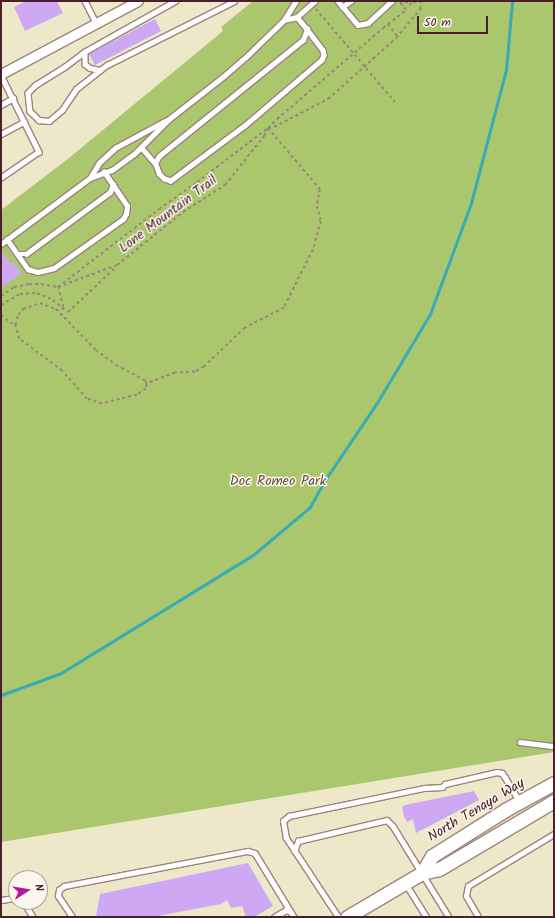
<!DOCTYPE html>
<style>
body{margin:0}
#map{position:relative;width:555px;height:918px;overflow:hidden;background:#eee8cb;font-family:Kalam,sans-serif}
div>[style]{position:absolute}
.green>*{inset:0;background:#aac76e}
.stream>*{height:3px;margin:-1.5px;padding:0 1.5px;transform-origin:1.5px;border-radius:1.5px;background:#39abb3}
.building>*{inset:0;background:#cda9f3}
.path>*{height:1.5px;margin-top:-0.75px;transform-origin:0;background:repeating-linear-gradient(90deg,#9c847b 0 3px,transparent 0 6px)}
.roads{filter:drop-shadow(1px 0 #9c847b) drop-shadow(-1px 0 #9c847b) drop-shadow(0 1px #9c847b) drop-shadow(0 -1px #9c847b)}
.service>*{height:4.5px;margin:-2.25px;padding:0 2.25px;transform-origin:2.25px;border-radius:2.25px;background:#fff}
.minor>*{height:9px;margin:-4.5px;padding:0 4.5px;transform-origin:4.5px;border-radius:4.5px;background:#fff}
.secondary>*{height:13px;margin:-6.5px;padding:0 6.5px;transform-origin:6.5px;border-radius:6.5px;background:#fff}
span{translate:-50% -50%;white-space:nowrap;text-align:center;line-height:1.15;-webkit-text-stroke:3px #fbf7ec;paint-order:stroke}
.street-label{font-size:14px;color:#4a1f2b}
.park-label{font-size:14px;color:#67513f}
.frame{position:absolute;inset:0;border:2px solid #4a1f2b;pointer-events:none}
.north{position:absolute;left:8px;top:870px;width:40px;height:40px;box-sizing:border-box;background:#fbf7ec;border:1px solid #b4a19f;border-radius:50%;rotate:78deg;font-size:11px;font-weight:700;line-height:16px;text-align:center;color:#4a1f2b}
.north::after{content:'';display:block;margin:auto;width:14px;height:18px;background:#b5179e;clip-path:polygon(50% 0,100% 100%,50% 72%,0 100%)}
.scale{position:absolute;left:417px;top:16px;width:71px;height:18px;box-sizing:border-box;border:2px solid #4a1f2b;border-top:0;padding-left:5px;font-size:12px;line-height:14px;white-space:nowrap;color:#4a1f2b;-webkit-text-stroke:3px #fbf7ec;paint-order:stroke}
</style>
<div id="map">
<div class="green">
<i style="clip-path:polygon(253px 1px,554px 1px,554px 752px,1px 842px,1px 210px,69px 158px,223px 31px,221px 27px)"></i>
</div>
<div class="stream">
<i style="left:1px;top:695px;width:64px;rotate:-20.1deg"></i>
<i style="left:61px;top:673px;width:225px;rotate:-31.6deg"></i>
<i style="left:253px;top:555px;width:75px;rotate:-40.1deg"></i>
<i style="left:310px;top:507px;width:31px;rotate:-61deg"></i>
<i style="left:325px;top:480px;width:95px;rotate:-56.1deg"></i>
<i style="left:378px;top:401px;width:101px;rotate:-59.1deg"></i>
<i style="left:430px;top:314px;width:118px;rotate:-69.7deg"></i>
<i style="left:471px;top:203px;width:138px;rotate:-75.3deg"></i>
<i style="left:506px;top:70px;width:69px;rotate:-85deg"></i>
</div>
<div class="building">
<i style="clip-path:polygon(26px 1px,57px 1px,63px 13px,25px 31px,14px 7px)"></i>
<i style="clip-path:polygon(155px 19px,161px 31px,95px 65px,89px 54px)"></i>
<i style="clip-path:polygon(1px 250px,11px 264px,13px 262px,22px 273px,1px 288px)"></i>
<i style="clip-path:polygon(474px 791px,479px 800px,416px 833px,413px 819px,407px 822px,404px 817px,402px 807px,405px 805px)"></i>
<i style="clip-path:polygon(248px 863px,273px 906px,254px 917px,246px 917px,242px 906px,231px 908px,227px 900px,221px 904px,153px 917px,96px 917px,100px 894px)"></i>
</div>
<div class="path">
<i style="left:406px;top:1px;width:5px;rotate:53deg"></i>
<i style="left:409px;top:5px;width:5px;rotate:-37deg"></i>
<i style="left:413px;top:2px;width:8px"></i>
<i style="left:316px;top:9px;width:122px;rotate:49.7deg"></i>
<i style="left:388px;top:24px;width:15px;rotate:53deg"></i>
<i style="left:268px;top:128px;width:13px;rotate:-45deg"></i>
<i style="left:277px;top:119px;width:140px;rotate:-40.6deg"></i>
<i style="left:383px;top:28px;width:29px;rotate:-38deg"></i>
<i style="left:406px;top:10px;width:9px;rotate:-131deg"></i>
<i style="left:400px;top:3px;width:3px;rotate:-45deg"></i>
<i style="left:1px;top:296px;width:16px;rotate:-35deg"></i>
<i style="left:14px;top:287px;width:15px;rotate:-11deg"></i>
<i style="left:29px;top:284px;width:12px"></i>
<i style="left:41px;top:284px;width:17px;rotate:10deg"></i>
<i style="left:58px;top:287px;width:63px;rotate:-20.4deg"></i>
<i style="left:117px;top:265px;width:85px;rotate:-38.8deg"></i>
<i style="left:183px;top:212px;width:50px;rotate:-32.7deg"></i>
<i style="left:225px;top:185px;width:63px;rotate:-51.5deg"></i>
<i style="left:264px;top:136px;width:9px;rotate:-63deg"></i>
<i style="left:268px;top:128px;width:6px;rotate:-9deg"></i>
<i style="left:274px;top:127px;width:61px;rotate:-27.4deg"></i>
<i style="left:328px;top:99px;width:91px;rotate:-41.9deg"></i>
<i style="left:396px;top:38px;width:38px;rotate:-50deg"></i>
<i style="left:420px;top:9px;width:8px;rotate:-83deg"></i>
<i style="left:40px;top:303px;width:17px;rotate:21deg"></i>
<i style="left:56px;top:309px;width:57px;rotate:45.7deg"></i>
<i style="left:96px;top:350px;width:25px;rotate:37deg"></i>
<i style="left:116px;top:365px;width:34px;rotate:28deg"></i>
<i style="left:146px;top:381px;width:3px;rotate:72deg"></i>
<i style="left:147px;top:384px;width:5px;rotate:101deg"></i>
<i style="left:146px;top:389px;width:11px;rotate:146deg"></i>
<i style="left:137px;top:395px;width:36px;rotate:166deg"></i>
<i style="left:102px;top:404px;width:16px;rotate:-162deg"></i>
<i style="left:87px;top:399px;width:38px;rotate:-132deg"></i>
<i style="left:62px;top:371px;width:54px;rotate:-143.3deg"></i>
<i style="left:19px;top:339px;width:15px;rotate:-106deg"></i>
<i style="left:15px;top:325px;width:10px;rotate:-73deg"></i>
<i style="left:18px;top:315px;width:8px;rotate:-50deg"></i>
<i style="left:23px;top:309px;width:18px;rotate:-19deg"></i>
<i style="left:1px;top:305px;width:22px;rotate:-30deg"></i>
<i style="left:20px;top:294px;width:17px;rotate:-3deg"></i>
<i style="left:37px;top:293px;width:17px;rotate:24deg"></i>
<i style="left:53px;top:300px;width:19px;rotate:39deg"></i>
<i style="left:68px;top:312px;width:66px;rotate:-43.2deg"></i>
<i style="left:1px;top:315px;width:17px;rotate:36deg"></i>
<i style="left:61px;top:316px;width:9px;rotate:-77deg"></i>
<i style="left:63px;top:307px;width:21px;rotate:-104deg"></i>
<i style="left:58px;top:287px;width:128px;rotate:-37.7deg"></i>
<i style="left:159px;top:209px;width:47px;rotate:-35.4deg"></i>
<i style="left:197px;top:182px;width:89px;rotate:-37.3deg"></i>
<i style="left:268px;top:128px;width:80px;rotate:49.6deg"></i>
<i style="left:320px;top:189px;width:17px;rotate:100deg"></i>
<i style="left:317px;top:206px;width:16px;rotate:75deg"></i>
<i style="left:321px;top:221px;width:30px;rotate:105deg"></i>
<i style="left:313px;top:250px;width:65px;rotate:116.6deg"></i>
<i style="left:284px;top:308px;width:44px;rotate:152.9deg"></i>
<i style="left:245px;top:328px;width:57px;rotate:136.4deg"></i>
<i style="left:204px;top:367px;width:10px;rotate:151deg"></i>
<i style="left:195px;top:372px;width:20px;rotate:177deg"></i>
<i style="left:175px;top:373px;width:30px;rotate:159deg"></i>
</div>
<div class="roads">
<div class="service">
<i style="left:85px;top:1px;width:25px;rotate:63deg"></i>
<i style="left:176px;top:1px;width:104px;rotate:150.7deg"></i>
<i style="left:85px;top:52px;width:25px;rotate:143deg"></i>
<i style="left:65px;top:67px;width:34px;rotate:148deg"></i>
<i style="left:36px;top:85px;width:11px;rotate:135deg"></i>
<i style="left:28px;top:93px;width:18px;rotate:84deg"></i>
<i style="left:30px;top:111px;width:13px;rotate:45deg"></i>
<i style="left:39px;top:120px;width:10px;rotate:6deg"></i>
<i style="left:49px;top:121px;width:17px;rotate:-40deg"></i>
<i style="left:62px;top:110px;width:25px;rotate:-56deg"></i>
<i style="left:76px;top:89px;width:39px;rotate:-38deg"></i>
<i style="left:107px;top:65px;width:142px;rotate:-26.7deg"></i>
<i style="left:338px;top:1px;width:31px;rotate:50deg"></i>
<i style="left:358px;top:25px;width:10px;rotate:-11deg"></i>
<i style="left:368px;top:23px;width:33px;rotate:-43deg"></i>
<i style="left:342px;top:7px;width:11px;rotate:-34deg"></i>
<i style="left:297px;top:17px;width:16px;rotate:50deg"></i>
<i style="left:307px;top:29px;width:26px;rotate:53deg"></i>
<i style="left:323px;top:50px;width:5px;rotate:79deg"></i>
<i style="left:324px;top:55px;width:5px;rotate:112deg"></i>
<i style="left:322px;top:60px;width:100px;rotate:139.5deg"></i>
<i style="left:246px;top:125px;width:94px;rotate:143.3deg"></i>
<i style="left:171px;top:181px;width:7px;rotate:-164deg"></i>
<i style="left:164px;top:179px;width:7px;rotate:-135deg"></i>
<i style="left:159px;top:174px;width:12px;rotate:-110deg"></i>
<i style="left:155px;top:163px;width:8px;rotate:-60deg"></i>
<i style="left:159px;top:156px;width:185px;rotate:-38.9deg"></i>
<i style="left:303px;top:40px;width:12px;rotate:-70deg"></i>
<i style="left:284px;top:20px;width:13px;rotate:-13deg"></i>
<i style="left:297px;top:17px;width:24px;rotate:-42deg"></i>
<i style="left:85px;top:52px;width:12px;rotate:90deg"></i>
<i style="left:85px;top:64px;width:6px;rotate:39deg"></i>
<i style="left:90px;top:68px;width:10px;rotate:11deg"></i>
<i style="left:1px;top:75px;width:86px;rotate:63.7deg"></i>
<i style="left:39px;top:152px;width:46px;rotate:145.6deg"></i>
<i style="left:1px;top:105px;width:14px;rotate:-30deg"></i>
<i style="left:1px;top:134px;width:26px;rotate:-28deg"></i>
<i style="left:141px;top:147px;width:21px;rotate:49deg"></i>
<i style="left:90px;top:178px;width:17px;rotate:-59deg"></i>
<i style="left:99px;top:163px;width:22px;rotate:-43deg"></i>
<i style="left:115px;top:148px;width:57px;rotate:-28.4deg"></i>
<i style="left:7px;top:239px;width:37px;rotate:55deg"></i>
<i style="left:28px;top:269px;width:10px;rotate:17deg"></i>
<i style="left:38px;top:272px;width:16px;rotate:-14deg"></i>
<i style="left:54px;top:268px;width:85px;rotate:-35.4deg"></i>
<i style="left:123px;top:219px;width:6px;rotate:-59deg"></i>
<i style="left:126px;top:214px;width:8px;rotate:-83deg"></i>
<i style="left:127px;top:206px;width:41px;rotate:-124.1deg"></i>
<i style="left:1px;top:244px;width:111px;rotate:-36.6deg"></i>
<i style="left:90px;top:178px;width:23px;rotate:-20deg"></i>
<i style="left:112px;top:170px;width:27px;rotate:-36deg"></i>
<i style="left:134px;top:154px;width:49px;rotate:-45deg"></i>
<i style="left:169px;top:119px;width:70px;rotate:-38deg"></i>
<i style="left:224px;top:76px;width:33px;rotate:-41deg"></i>
<i style="left:249px;top:54px;width:49px;rotate:-44.2deg"></i>
<i style="left:284px;top:20px;width:22px;rotate:-58deg"></i>
<i style="left:18px;top:254px;width:8px"></i>
<i style="left:26px;top:254px;width:104px;rotate:-36.4deg"></i>
<i style="left:110px;top:192px;width:8px;rotate:-67deg"></i>
<i style="left:520px;top:742px;width:34px;rotate:7deg"></i>
<i style="left:294px;top:851px;width:11px;rotate:-68deg"></i>
<i style="left:298px;top:841px;width:91px;rotate:-13.3deg"></i>
<i style="left:387px;top:820px;width:8px;rotate:45deg"></i>
<i style="left:393px;top:826px;width:107px;rotate:58.4deg"></i>
<i style="left:406px;top:884px;width:39px;rotate:58deg"></i>
<i style="left:1px;top:900px;width:15px;rotate:-8deg"></i>
<i style="left:24px;top:902px;width:17px;rotate:59deg"></i>
<i style="left:72px;top:917px;width:25px;rotate:-124deg"></i>
<i style="left:58px;top:896px;width:6px;rotate:-81deg"></i>
<i style="left:59px;top:890px;width:6px;rotate:-39deg"></i>
<i style="left:64px;top:886px;width:187px;rotate:-10.8deg"></i>
<i style="left:248px;top:851px;width:7px;rotate:16deg"></i>
<i style="left:255px;top:853px;width:75px;rotate:58.6deg"></i>
<i style="left:274px;top:917px;width:14px;rotate:-30deg"></i>
<i style="left:286px;top:910px;width:5px;rotate:22deg"></i>
<i style="left:338px;top:917px;width:95px;rotate:-123.4deg"></i>
<i style="left:286px;top:838px;width:17px;rotate:-100deg"></i>
<i style="left:283px;top:821px;width:8px;rotate:-40deg"></i>
<i style="left:289px;top:816px;width:138px;rotate:-11.7deg"></i>
<i style="left:424px;top:788px;width:18px;rotate:-3deg"></i>
<i style="left:442px;top:787px;width:4px;rotate:-45deg"></i>
<i style="left:445px;top:784px;width:53px;rotate:-13deg"></i>
<i style="left:497px;top:772px;width:5px;rotate:11deg"></i>
<i style="left:502px;top:773px;width:5px;rotate:53deg"></i>
<i style="left:505px;top:777px;width:27px;rotate:59deg"></i>
<i style="left:478px;top:917px;width:24px;rotate:-120deg"></i>
<i style="left:466px;top:896px;width:10px;rotate:-79deg"></i>
<i style="left:468px;top:886px;width:100px;rotate:-31.2deg"></i>
</div>
<div class="minor">
<i style="left:1px;top:74px;width:155px;rotate:-28.1deg"></i>
</div>
<div class="secondary">
<i style="left:422px;top:873px;width:20px;rotate:-60deg"></i>
<i style="left:432px;top:856px;width:86px;rotate:-32.2deg"></i>
<i style="left:505px;top:810px;width:56px;rotate:-28.9deg"></i>
<i style="left:347px;top:917px;width:87px;rotate:-30.4deg"></i>
<i style="left:422px;top:873px;width:17px;rotate:-13deg"></i>
<i style="left:439px;top:869px;width:134px;rotate:-30.6deg"></i>
</div>
</div>
<div class="street-label">
<span style="left:168px;top:214px;rotate:-37deg">Lone Mountain Trail</span>
<span style="left:476px;top:810px;rotate:-31deg">North Tenaya Way</span>
</div>
<div class="park-label">
<span style="left:278px;top:481px">Doc Romeo Park</span>
</div>
<div class="frame"></div>
<div class="north">N</div>
<div class="scale">50 m</div>
</div>
